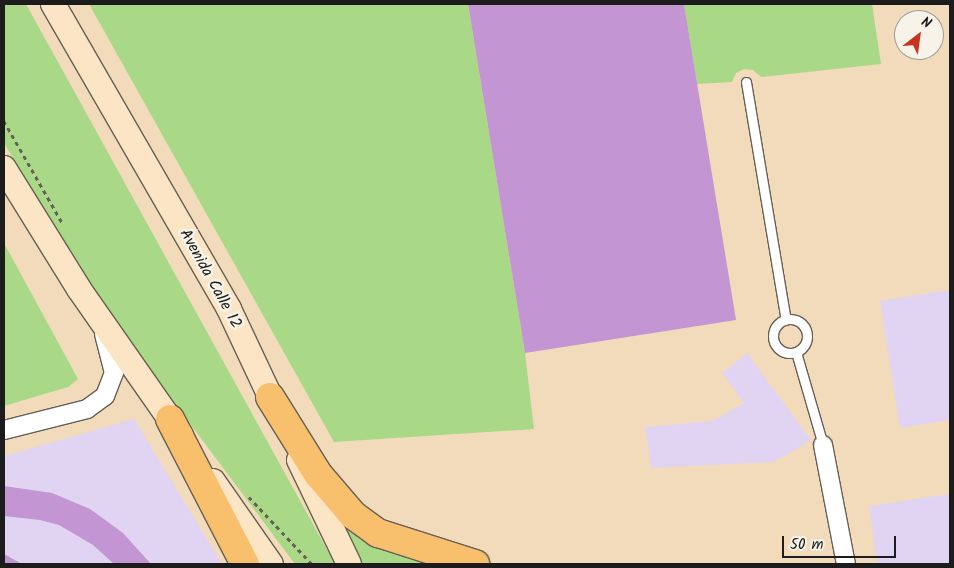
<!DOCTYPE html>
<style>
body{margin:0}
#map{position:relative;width:954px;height:568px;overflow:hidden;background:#f2dbbb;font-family:Kalam,sans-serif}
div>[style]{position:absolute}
.built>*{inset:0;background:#e1d4f3}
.green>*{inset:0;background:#a9d987}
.building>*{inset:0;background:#c395d2}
.path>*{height:2.5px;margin-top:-1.25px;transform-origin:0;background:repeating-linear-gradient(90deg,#675f54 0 4px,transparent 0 8px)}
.roads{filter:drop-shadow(1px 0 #675f54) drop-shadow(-1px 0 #675f54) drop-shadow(0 1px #675f54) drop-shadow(0 -1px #675f54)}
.lane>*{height:9px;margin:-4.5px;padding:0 4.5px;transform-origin:4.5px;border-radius:4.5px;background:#fff}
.lane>.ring{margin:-4.5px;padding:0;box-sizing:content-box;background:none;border:9px solid #fff;border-radius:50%}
.street>*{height:18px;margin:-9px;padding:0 9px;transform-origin:9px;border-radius:9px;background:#fff}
.secondary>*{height:24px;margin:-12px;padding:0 12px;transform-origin:12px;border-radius:12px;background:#fce5c4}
.primary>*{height:28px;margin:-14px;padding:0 14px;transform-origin:14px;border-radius:14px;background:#f8bf6c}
span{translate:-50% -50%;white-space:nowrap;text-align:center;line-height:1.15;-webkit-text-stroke:5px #f7f3e8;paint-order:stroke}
.street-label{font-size:16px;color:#1c1c1c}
.frame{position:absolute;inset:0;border:5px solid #1c1c1c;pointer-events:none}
.north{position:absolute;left:894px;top:10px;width:50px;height:50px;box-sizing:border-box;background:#f7f3e8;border:1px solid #9f9d96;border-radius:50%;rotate:30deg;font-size:14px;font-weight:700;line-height:20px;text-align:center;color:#1c1c1c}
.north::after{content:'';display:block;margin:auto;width:18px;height:22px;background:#c8321e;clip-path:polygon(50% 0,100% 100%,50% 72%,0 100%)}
.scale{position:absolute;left:782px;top:536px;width:114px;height:22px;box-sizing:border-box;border:2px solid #1c1c1c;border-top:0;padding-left:6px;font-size:15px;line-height:18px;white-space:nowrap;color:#1c1c1c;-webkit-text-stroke:4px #f7f3e8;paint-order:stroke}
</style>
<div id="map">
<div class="built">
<i style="clip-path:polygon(950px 290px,950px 420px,900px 428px,880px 301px)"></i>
<i style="clip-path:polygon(747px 353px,811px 440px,774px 462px,651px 468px,645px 427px,712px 421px,744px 403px,722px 373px)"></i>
<i style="clip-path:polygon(134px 419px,222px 564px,4px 564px,4px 456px)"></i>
<i style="clip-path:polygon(950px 494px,950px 564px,877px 564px,869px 506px)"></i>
</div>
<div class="green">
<i style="clip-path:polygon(4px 4px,26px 4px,335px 564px,295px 564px,84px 282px,4px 143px)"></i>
<i style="clip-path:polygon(89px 4px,468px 4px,525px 353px,534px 429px,334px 442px)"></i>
<i style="clip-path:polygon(684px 4px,872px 4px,881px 64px,761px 77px,753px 70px,744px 69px,736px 73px,732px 82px,697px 84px)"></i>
<i style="clip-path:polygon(4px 243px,78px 379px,68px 387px,4px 406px)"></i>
<i style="clip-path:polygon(323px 493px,457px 564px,362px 564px)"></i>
</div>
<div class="building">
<i style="clip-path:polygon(468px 4px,684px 4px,736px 320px,525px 353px)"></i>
<i style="clip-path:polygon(4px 486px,52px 493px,90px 509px,123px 533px,151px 564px,114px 564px,93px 545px,59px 525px,40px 520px,4px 516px)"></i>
<i style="clip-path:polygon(4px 554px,22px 564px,4px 564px)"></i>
</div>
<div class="path">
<i style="left:4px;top:121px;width:119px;rotate:60.2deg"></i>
<i style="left:249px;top:497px;width:92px;rotate:46.8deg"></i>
</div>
<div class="roads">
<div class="lane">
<i style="left:746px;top:82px;width:241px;rotate:80.5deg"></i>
<i class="ring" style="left:773px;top:319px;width:25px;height:25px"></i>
<i style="left:796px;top:352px;width:97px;rotate:73.8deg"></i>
</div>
<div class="street">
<i style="left:4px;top:430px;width:86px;rotate:-14.2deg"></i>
<i style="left:87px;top:409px;width:22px;rotate:-36deg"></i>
<i style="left:105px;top:396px;width:25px;rotate:-69deg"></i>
<i style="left:114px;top:373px;width:40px;rotate:-104.4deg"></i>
<i style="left:823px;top:445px;width:121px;rotate:79.1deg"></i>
</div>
<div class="secondary">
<i style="left:53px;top:4px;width:352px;rotate:60deg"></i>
<i style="left:229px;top:309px;width:115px;rotate:64.8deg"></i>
<i style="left:4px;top:168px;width:142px;rotate:58.2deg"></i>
<i style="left:79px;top:289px;width:178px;rotate:55.1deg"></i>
<i style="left:299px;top:460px;width:115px;rotate:64.3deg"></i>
<i style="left:213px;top:481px;width:101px;rotate:55.1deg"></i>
</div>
<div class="primary">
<i style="left:270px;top:397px;width:91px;rotate:58.1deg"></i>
<i style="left:318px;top:474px;width:54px;rotate:49.5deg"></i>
<i style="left:353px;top:515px;width:31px;rotate:36deg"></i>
<i style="left:378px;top:533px;width:102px;rotate:17.7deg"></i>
<i style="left:170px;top:419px;width:163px;rotate:62.7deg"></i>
</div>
</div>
<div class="street-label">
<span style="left:210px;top:279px;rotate:61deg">Avenida Calle 12</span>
</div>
<div class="frame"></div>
<div class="north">N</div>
<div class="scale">50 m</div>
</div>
